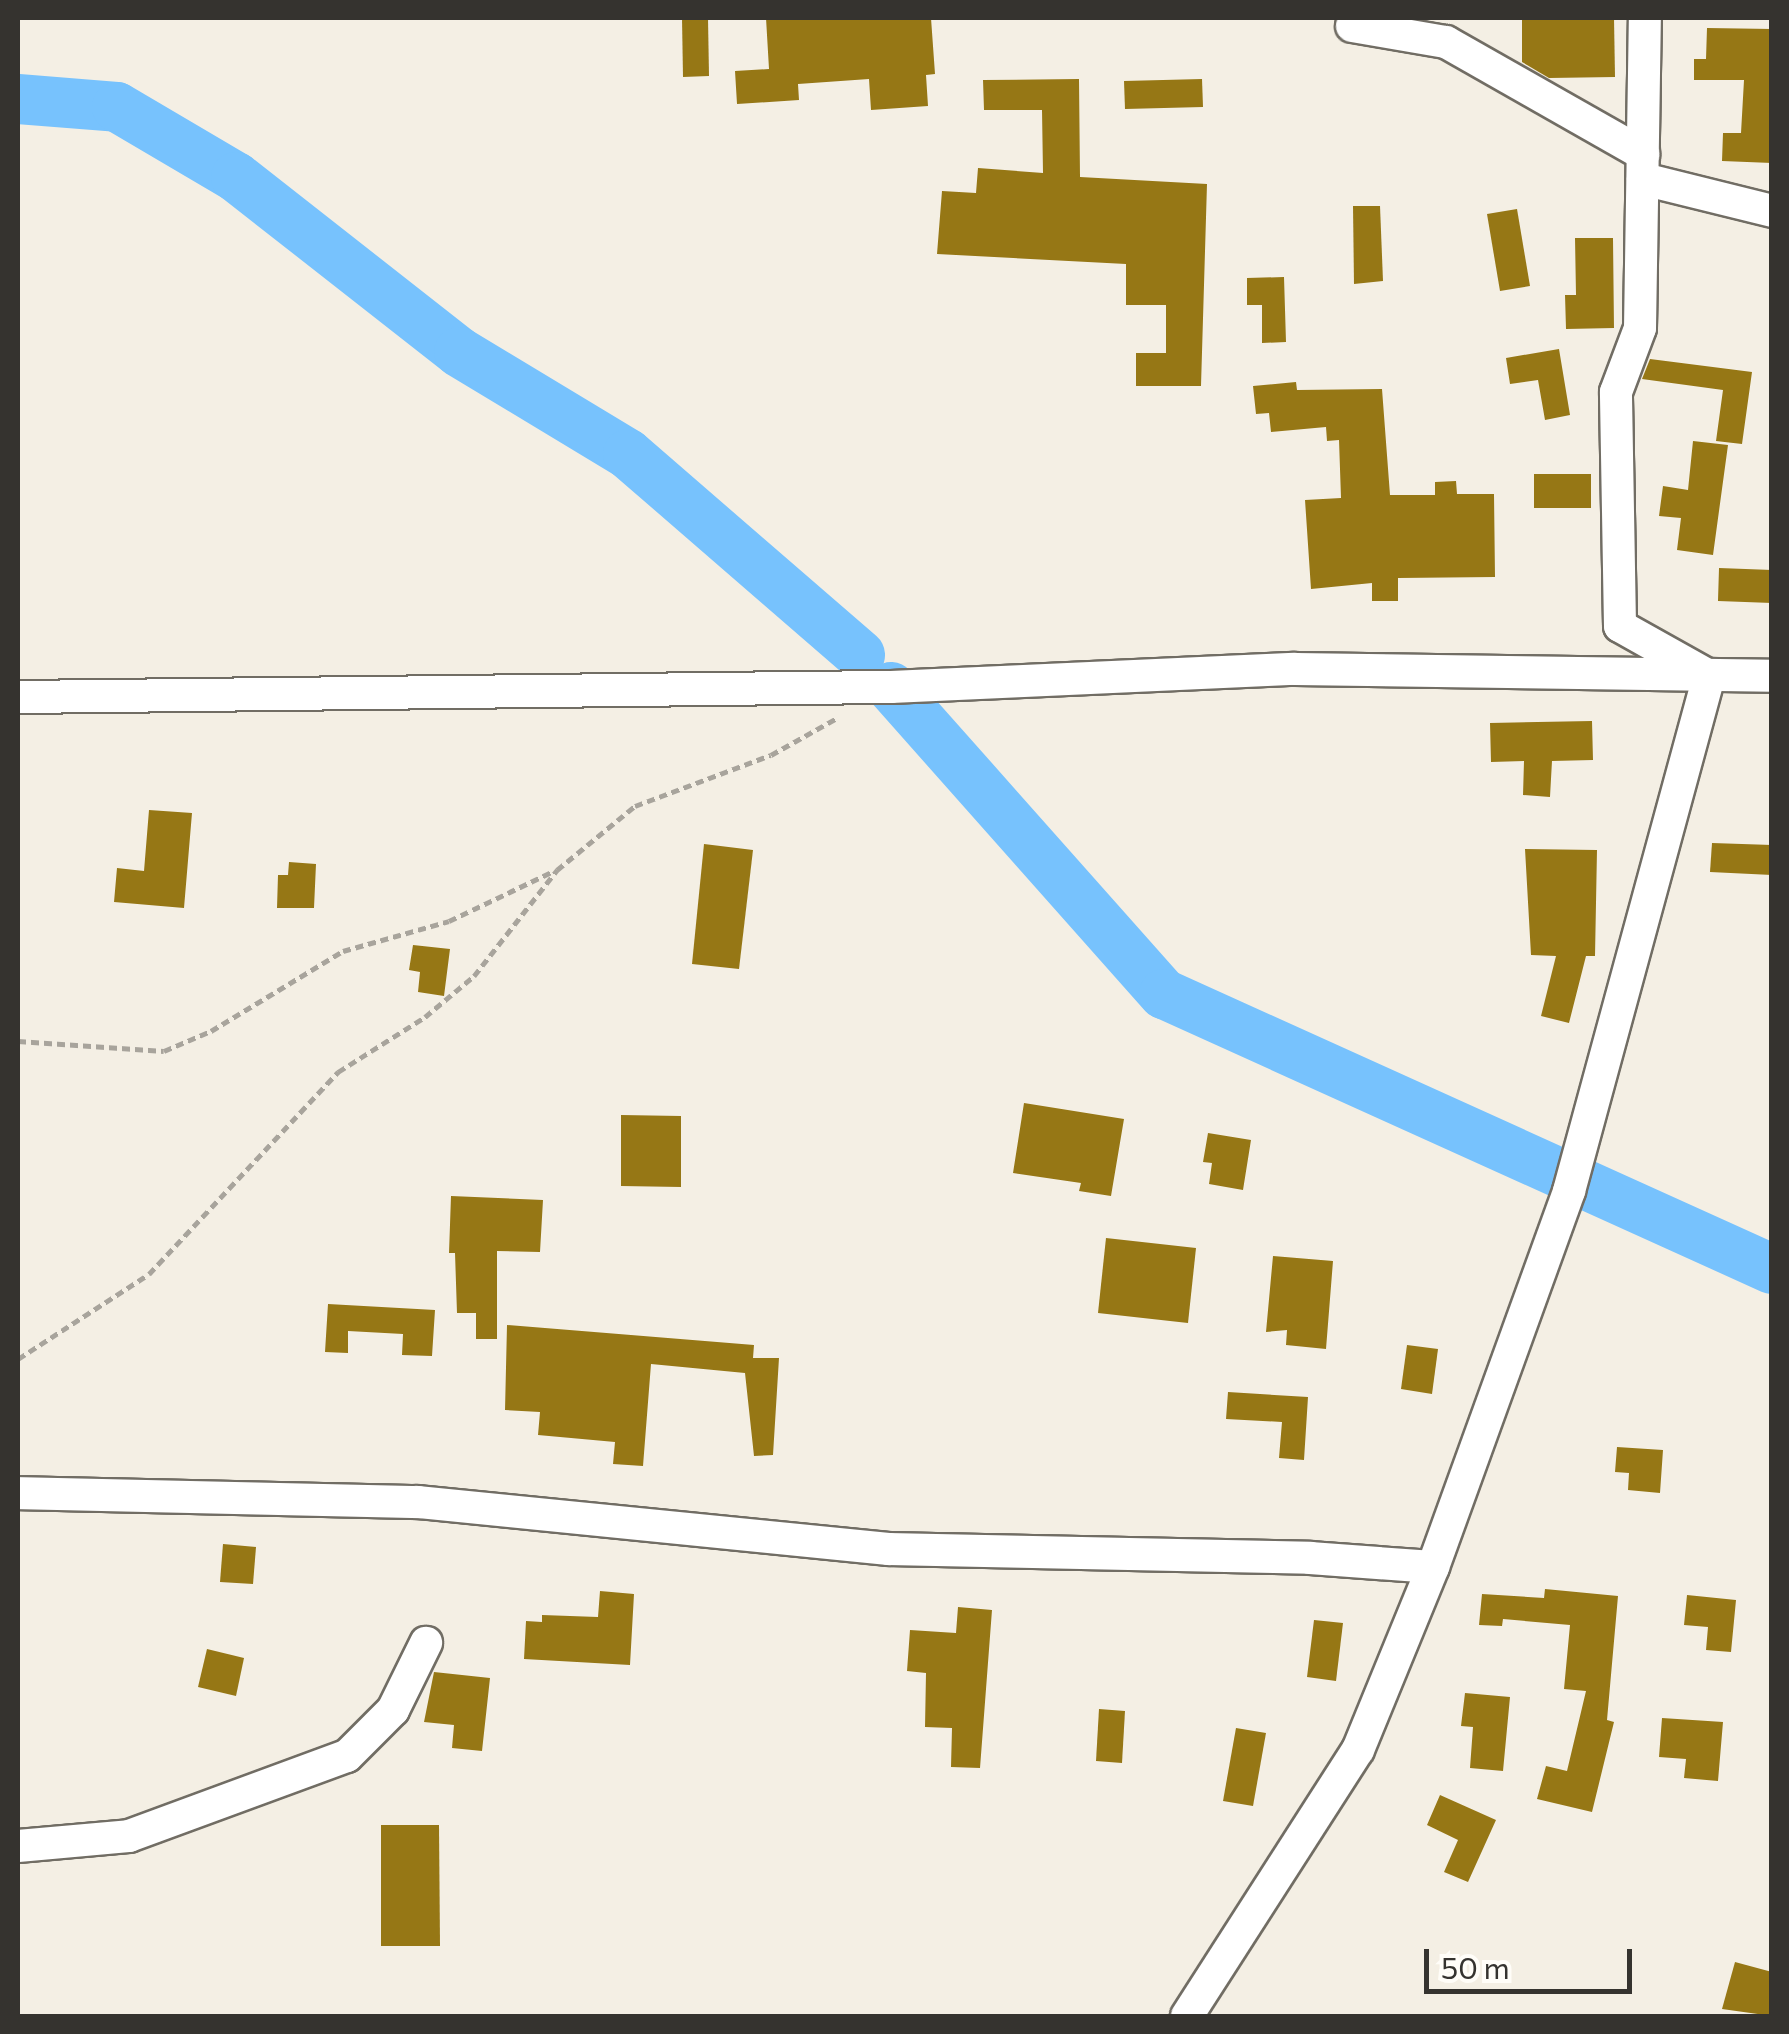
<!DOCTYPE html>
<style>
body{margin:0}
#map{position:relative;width:1789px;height:2034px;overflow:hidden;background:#f4efe4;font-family:Commissioner,sans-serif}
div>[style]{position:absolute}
.river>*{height:50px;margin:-25px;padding:0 25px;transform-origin:25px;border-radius:25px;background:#77c2fd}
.building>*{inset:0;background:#967715}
.path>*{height:5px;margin-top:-2.5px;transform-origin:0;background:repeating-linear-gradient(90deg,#a8a49c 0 8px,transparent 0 13px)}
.roads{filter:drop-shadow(2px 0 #716d64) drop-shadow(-2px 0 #716d64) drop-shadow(0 2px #716d64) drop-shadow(0 -2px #716d64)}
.street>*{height:32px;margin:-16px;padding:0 16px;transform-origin:16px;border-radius:16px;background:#fff}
span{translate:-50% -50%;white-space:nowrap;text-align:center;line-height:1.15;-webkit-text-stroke:10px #fffdf8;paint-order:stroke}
.frame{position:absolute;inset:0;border:20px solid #35332f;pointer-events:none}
.scale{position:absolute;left:1424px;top:1949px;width:208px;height:45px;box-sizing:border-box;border:5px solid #35332f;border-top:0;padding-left:12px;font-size:30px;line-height:35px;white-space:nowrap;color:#35332f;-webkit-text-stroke:8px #fffdf8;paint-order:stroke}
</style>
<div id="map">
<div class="river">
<i style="left:18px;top:99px;width:99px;rotate:4.6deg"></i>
<i style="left:117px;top:107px;width:138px;rotate:30.5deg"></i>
<i style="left:236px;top:177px;width:283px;rotate:38.1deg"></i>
<i style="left:459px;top:352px;width:197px;rotate:31.1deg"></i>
<i style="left:628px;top:454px;width:307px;rotate:40.9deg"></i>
<i style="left:891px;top:687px;width:411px;rotate:48.4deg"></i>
<i style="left:1164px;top:994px;width:667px;rotate:24.34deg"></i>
</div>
<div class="building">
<i style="clip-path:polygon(682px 18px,708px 18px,709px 76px,683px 77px)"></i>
<i style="clip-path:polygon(766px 18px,931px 18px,935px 74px,926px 75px,928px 106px,871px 110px,869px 79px,798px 84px,799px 100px,737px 104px,735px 71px,769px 69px)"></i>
<i style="clip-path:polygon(1522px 18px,1614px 18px,1615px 77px,1549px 78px,1522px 62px)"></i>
<i style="clip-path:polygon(1707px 28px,1772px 29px,1772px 163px,1722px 161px,1723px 133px,1741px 133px,1744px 80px,1694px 80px,1694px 59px,1706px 59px)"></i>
<i style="clip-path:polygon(1079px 79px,1080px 177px,1207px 184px,1201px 386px,1136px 386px,1136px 353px,1166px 353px,1166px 305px,1126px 305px,1126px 264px,937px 254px,942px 191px,976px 193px,978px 168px,1043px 173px,1042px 110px,984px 110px,983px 80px)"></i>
<i style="clip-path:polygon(1202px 79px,1203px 107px,1125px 109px,1124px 81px)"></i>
<i style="clip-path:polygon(1353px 206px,1380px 206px,1383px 281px,1354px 284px)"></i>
<i style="clip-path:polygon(1517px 209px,1530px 286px,1500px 291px,1487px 214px)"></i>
<i style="clip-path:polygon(1575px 238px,1613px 238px,1614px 328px,1566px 329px,1565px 295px,1576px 295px)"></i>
<i style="clip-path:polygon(1284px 277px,1286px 342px,1262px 343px,1262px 305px,1247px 305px,1247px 278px)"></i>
<i style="clip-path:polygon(1559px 349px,1570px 415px,1545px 420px,1538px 380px,1510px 384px,1506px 358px)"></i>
<i style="clip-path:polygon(1650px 359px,1752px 372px,1742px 444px,1716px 441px,1723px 390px,1642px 379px)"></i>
<i style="clip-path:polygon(1296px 382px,1297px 390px,1382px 389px,1390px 495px,1435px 495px,1435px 482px,1456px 481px,1457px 494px,1494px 494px,1495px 577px,1398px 578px,1398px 601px,1372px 601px,1372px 583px,1311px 589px,1305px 500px,1341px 498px,1339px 440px,1327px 441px,1326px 427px,1271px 432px,1269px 413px,1256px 414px,1253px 386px)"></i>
<i style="clip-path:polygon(1693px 441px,1728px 445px,1713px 555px,1677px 550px,1681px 518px,1659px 516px,1663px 486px,1688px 490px)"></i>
<i style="clip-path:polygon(1534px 474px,1591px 474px,1591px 508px,1534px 508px)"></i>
<i style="clip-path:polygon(1719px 568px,1772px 570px,1772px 603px,1718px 601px)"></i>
<i style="clip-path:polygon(1592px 721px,1593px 760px,1552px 761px,1550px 797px,1523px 795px,1524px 761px,1491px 762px,1490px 723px)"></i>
<i style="clip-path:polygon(149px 810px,192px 813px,184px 908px,114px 902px,117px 868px,144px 871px)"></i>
<i style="clip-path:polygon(1712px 843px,1772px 845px,1772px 875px,1710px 872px)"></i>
<i style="clip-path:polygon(704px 844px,753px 850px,739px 969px,692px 964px)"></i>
<i style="clip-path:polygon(1525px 849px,1597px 850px,1595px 956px,1586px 956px,1569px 1023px,1541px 1016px,1556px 956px,1531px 955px)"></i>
<i style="clip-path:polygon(289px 862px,316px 864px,314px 908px,277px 908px,278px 875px,288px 875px)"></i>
<i style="clip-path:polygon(413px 945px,450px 949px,444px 996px,418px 992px,420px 972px,409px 970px)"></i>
<i style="clip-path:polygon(1024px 1103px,1124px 1119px,1111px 1196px,1079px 1191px,1081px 1183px,1013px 1173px)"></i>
<i style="clip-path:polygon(621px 1115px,681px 1116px,681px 1187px,621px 1186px)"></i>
<i style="clip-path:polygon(1208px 1133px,1251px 1140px,1243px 1190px,1209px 1184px,1212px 1163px,1203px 1162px)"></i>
<i style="clip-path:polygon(451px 1196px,543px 1200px,540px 1252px,497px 1251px,497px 1339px,476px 1339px,476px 1313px,457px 1313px,455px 1253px,449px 1253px)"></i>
<i style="clip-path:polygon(1106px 1238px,1196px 1248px,1188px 1323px,1098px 1313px)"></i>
<i style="clip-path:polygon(1273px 1256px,1333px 1261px,1326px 1349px,1286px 1345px,1287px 1330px,1266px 1332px)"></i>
<i style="clip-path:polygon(328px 1304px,435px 1310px,432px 1356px,402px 1355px,403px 1334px,348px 1331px,348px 1353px,325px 1352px)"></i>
<i style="clip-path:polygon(507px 1325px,754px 1345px,753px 1358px,779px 1358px,773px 1455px,754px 1456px,745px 1373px,651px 1364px,643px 1466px,613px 1464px,615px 1442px,538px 1435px,540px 1412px,505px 1410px)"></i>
<i style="clip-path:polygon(1407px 1345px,1438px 1349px,1432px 1394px,1401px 1389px)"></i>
<i style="clip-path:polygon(1228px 1392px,1308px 1397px,1304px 1460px,1279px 1458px,1282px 1422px,1226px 1419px)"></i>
<i style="clip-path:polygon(1617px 1447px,1663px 1450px,1660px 1493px,1628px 1490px,1629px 1473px,1615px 1472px)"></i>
<i style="clip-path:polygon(223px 1544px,256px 1547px,253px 1584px,220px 1582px)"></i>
<i style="clip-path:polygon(1545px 1589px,1618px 1596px,1607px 1720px,1614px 1722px,1592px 1812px,1537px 1799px,1546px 1766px,1567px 1771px,1586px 1691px,1564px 1689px,1570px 1625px,1503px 1619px,1502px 1626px,1479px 1625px,1482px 1594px,1544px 1598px)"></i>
<i style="clip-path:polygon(600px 1591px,634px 1594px,630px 1665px,524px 1659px,526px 1621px,542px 1622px,542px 1615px,598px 1617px)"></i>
<i style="clip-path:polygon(1687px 1595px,1736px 1600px,1731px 1652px,1706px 1650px,1708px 1627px,1684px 1625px)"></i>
<i style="clip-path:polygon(958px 1607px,992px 1610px,980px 1768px,951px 1767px,952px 1728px,925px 1727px,926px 1673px,907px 1671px,910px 1630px,956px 1633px)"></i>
<i style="clip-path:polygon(1314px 1620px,1343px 1623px,1336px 1681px,1307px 1677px)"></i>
<i style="clip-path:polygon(207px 1649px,244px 1658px,236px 1696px,198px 1687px)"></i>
<i style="clip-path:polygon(434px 1672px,490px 1678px,482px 1751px,452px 1748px,454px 1725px,424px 1722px)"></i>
<i style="clip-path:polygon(1465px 1693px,1510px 1697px,1503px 1771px,1470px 1768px,1473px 1727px,1461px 1726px)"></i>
<i style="clip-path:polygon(1099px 1709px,1125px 1711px,1122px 1763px,1096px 1761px)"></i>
<i style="clip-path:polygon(1662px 1718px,1723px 1722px,1718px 1781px,1684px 1778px,1686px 1759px,1659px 1757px)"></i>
<i style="clip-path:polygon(1236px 1728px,1266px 1733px,1253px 1806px,1223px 1801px)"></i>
<i style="clip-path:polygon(1440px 1795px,1496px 1820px,1468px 1882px,1444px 1872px,1458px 1840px,1427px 1825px)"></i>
<i style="clip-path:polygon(381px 1825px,439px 1825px,440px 1946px,381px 1946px)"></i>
<i style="clip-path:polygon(1735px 1962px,1772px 1972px,1772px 2016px,1722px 2009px)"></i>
</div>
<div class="path">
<i style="left:18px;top:1041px;width:146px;rotate:3.9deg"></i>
<i style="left:164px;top:1051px;width:51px;rotate:-23.1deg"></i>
<i style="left:211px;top:1031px;width:154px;rotate:-31.2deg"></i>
<i style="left:343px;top:951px;width:110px;rotate:-15.8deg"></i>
<i style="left:449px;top:921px;width:116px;rotate:-25.5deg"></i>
<i style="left:18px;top:1359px;width:156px;rotate:-33deg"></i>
<i style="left:149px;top:1274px;width:277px;rotate:-46.9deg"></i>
<i style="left:338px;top:1072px;width:103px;rotate:-32.3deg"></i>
<i style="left:425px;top:1017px;width:64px;rotate:-39.9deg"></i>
<i style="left:474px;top:976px;width:135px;rotate:-51.9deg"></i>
<i style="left:557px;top:870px;width:101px;rotate:-39.4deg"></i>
<i style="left:635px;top:806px;width:145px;rotate:-20.6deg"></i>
<i style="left:771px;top:755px;width:76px;rotate:-29.3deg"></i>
</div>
<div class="roads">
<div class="street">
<i style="left:1352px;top:26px;width:95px;rotate:9.7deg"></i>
<i style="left:1446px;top:42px;width:227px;rotate:29.6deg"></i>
<i style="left:1643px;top:179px;width:133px;rotate:13.9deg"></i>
<i style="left:18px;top:697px;width:873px;rotate:-0.66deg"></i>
<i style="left:891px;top:687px;width:404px;rotate:-2.6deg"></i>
<i style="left:1295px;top:669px;width:477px;rotate:0.8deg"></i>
<i style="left:18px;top:1493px;width:400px;rotate:1.3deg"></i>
<i style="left:418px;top:1502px;width:472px;rotate:5.7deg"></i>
<i style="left:888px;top:1549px;width:422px;rotate:1.2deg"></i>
<i style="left:1310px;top:1558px;width:123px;rotate:4.2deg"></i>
<i style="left:18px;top:1846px;width:111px;rotate:-5.1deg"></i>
<i style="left:129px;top:1836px;width:232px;rotate:-20.2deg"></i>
<i style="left:347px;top:1756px;width:65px;rotate:-45deg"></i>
<i style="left:393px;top:1710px;width:75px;rotate:-63.8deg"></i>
<i style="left:1187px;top:2016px;width:316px;rotate:-57.3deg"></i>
<i style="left:1358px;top:1750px;width:198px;rotate:-67.7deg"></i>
<i style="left:1433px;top:1567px;width:400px;rotate:-70.1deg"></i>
<i style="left:1569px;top:1191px;width:534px;rotate:-74.79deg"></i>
<i style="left:1709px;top:676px;width:102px;rotate:-150.7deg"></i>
<i style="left:1620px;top:626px;width:234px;rotate:-91deg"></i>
<i style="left:1616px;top:392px;width:68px;rotate:-69.4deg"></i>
<i style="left:1640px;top:328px;width:310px;rotate:-89.1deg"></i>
</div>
</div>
<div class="frame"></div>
<div class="scale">50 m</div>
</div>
